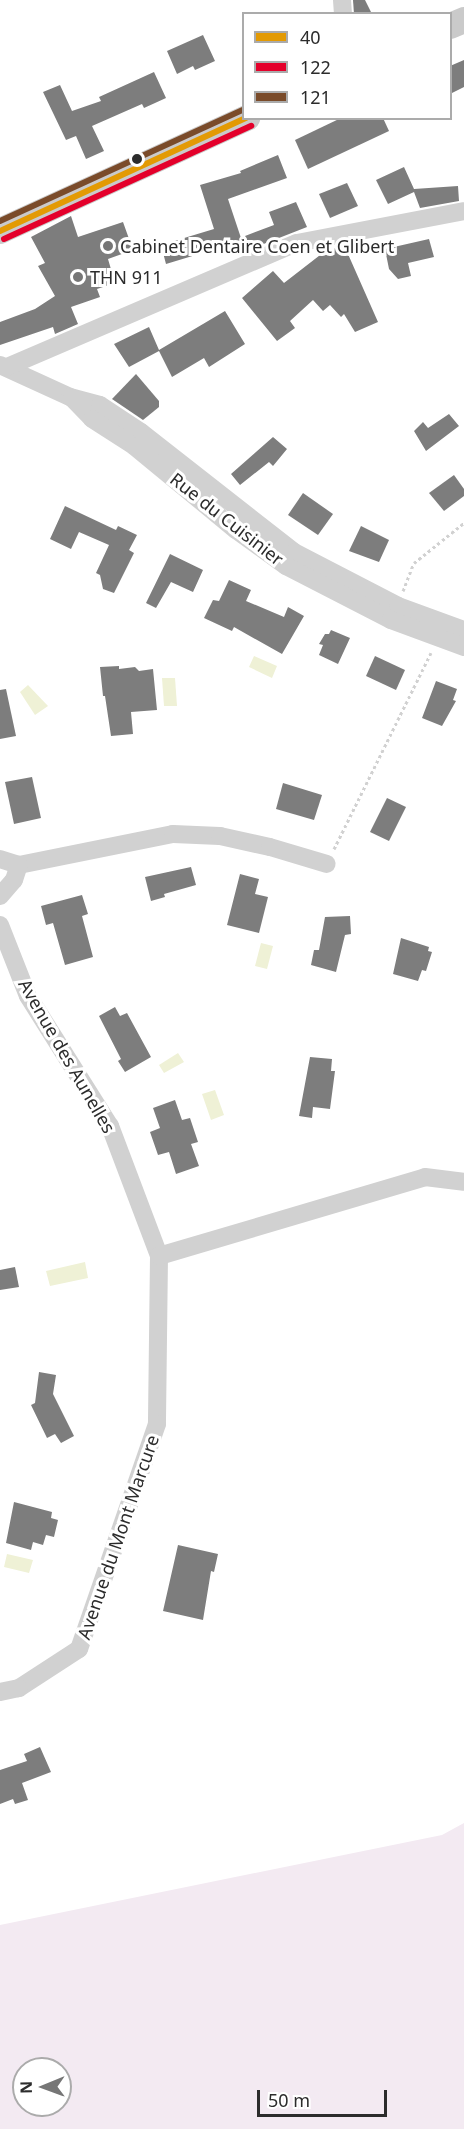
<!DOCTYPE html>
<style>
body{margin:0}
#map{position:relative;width:464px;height:2129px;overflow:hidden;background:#fff;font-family:"Noto Sans",sans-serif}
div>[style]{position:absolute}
.green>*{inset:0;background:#f3eaf2}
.water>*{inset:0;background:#eff1d6}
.building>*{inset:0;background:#7d7d7d}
.path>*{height:3px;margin-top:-1.5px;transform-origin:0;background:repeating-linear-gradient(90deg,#d1d1d1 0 3px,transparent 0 6px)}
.street>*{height:18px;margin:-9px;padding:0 9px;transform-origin:9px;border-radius:9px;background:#d1d1d1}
.secondary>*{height:26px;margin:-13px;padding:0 13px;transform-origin:13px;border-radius:13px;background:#cacaca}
.bus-1>*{height:6px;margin:-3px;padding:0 3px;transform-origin:3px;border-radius:3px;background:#e39a04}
.bus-2>*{height:6px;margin:-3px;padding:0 3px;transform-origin:3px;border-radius:3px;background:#e4002b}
.bus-3>*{height:6px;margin:-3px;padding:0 3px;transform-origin:3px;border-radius:3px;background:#7a4b2a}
.dots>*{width:16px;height:16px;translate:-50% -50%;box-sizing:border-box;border:3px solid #fff;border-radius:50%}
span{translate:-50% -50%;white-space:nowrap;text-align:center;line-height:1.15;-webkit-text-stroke:6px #fff;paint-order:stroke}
.poi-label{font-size:18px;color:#2c2c2c}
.left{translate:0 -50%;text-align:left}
.street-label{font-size:18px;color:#2c2c2c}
.legend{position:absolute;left:242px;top:12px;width:210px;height:108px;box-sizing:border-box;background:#fff;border:2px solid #ababab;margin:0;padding:8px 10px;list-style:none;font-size:18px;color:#2c2c2c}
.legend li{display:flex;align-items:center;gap:12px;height:30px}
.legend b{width:30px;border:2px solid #ababab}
.north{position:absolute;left:12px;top:2057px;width:60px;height:60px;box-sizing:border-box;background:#fff;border:2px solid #ababab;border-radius:50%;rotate:269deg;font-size:16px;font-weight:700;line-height:24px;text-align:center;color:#2c2c2c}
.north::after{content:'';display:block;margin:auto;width:21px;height:27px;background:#767676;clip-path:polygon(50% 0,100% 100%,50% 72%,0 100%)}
.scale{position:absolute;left:257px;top:2090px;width:130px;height:27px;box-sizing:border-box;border:3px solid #2c2c2c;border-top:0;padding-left:8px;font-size:18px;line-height:21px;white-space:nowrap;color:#2c2c2c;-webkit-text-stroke:4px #fff;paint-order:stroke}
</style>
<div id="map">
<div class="green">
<i style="clip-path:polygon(evenodd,464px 1823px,464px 2129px,0 2129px,0 1925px,442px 1835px,464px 1823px,24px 2069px,60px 2069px,60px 2105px,24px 2105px,24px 2069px)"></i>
</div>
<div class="water">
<i style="clip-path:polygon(254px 656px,277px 666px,272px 678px,249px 667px)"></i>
<i style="clip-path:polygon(162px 678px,175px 678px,177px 706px,164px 706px)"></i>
<i style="clip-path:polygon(28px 685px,48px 706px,35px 715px,20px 692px)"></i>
<i style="clip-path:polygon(261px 943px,273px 946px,267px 969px,255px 966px)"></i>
<i style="clip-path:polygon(178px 1053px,184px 1062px,164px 1073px,159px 1065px)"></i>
<i style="clip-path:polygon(215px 1090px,224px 1115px,211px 1120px,202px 1094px)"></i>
<i style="clip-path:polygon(85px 1262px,88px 1278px,50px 1286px,46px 1271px)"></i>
<i style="clip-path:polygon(7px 1554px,33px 1560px,29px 1573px,4px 1567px)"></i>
</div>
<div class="building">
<i style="clip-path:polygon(353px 0,365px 0,372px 14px,354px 14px)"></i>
<i style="clip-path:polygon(203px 35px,215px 61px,195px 70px,193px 66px,177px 74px,167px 51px)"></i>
<i style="clip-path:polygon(464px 60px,464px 87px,450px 94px,450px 66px)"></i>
<i style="clip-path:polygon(154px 72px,166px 98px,144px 108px,142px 104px,92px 126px,104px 151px,86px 159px,76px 136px,66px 140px,43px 92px,60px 85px,72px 111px,101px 101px,99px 97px)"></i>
<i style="clip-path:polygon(341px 118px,383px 118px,389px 131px,308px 169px,295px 140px)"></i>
<i style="clip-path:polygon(278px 155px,287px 178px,228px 199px,242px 241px,166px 264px,161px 245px,214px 229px,200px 185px,241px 173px,240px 171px)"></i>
<i style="clip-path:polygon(404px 167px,414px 189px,458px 186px,459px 201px,420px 208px,414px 192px,388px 204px,376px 180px)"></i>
<i style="clip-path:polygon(347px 183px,358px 206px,330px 218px,319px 194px)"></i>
<i style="clip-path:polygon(296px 202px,307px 227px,251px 249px,245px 236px,274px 225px,269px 212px)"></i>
<i style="clip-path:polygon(71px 216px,78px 237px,123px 222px,133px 250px,108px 259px,115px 283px,97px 289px,100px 297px,71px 307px,78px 324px,55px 334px,53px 327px,0 345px,0 322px,35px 309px,55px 296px,38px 266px,45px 263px,31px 237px)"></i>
<i style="clip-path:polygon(429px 239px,434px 257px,408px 263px,411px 276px,398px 279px,389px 269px,385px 249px)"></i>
<i style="clip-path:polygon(344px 245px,378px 322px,355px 332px,344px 314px,341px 317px,330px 305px,323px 311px,313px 300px,290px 321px,295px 328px,277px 341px,242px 298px,273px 271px,284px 283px,324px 252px)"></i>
<i style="clip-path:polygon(225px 311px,245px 344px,209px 367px,204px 358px,172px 377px,159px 351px,129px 367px,114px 344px,149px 327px,159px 350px)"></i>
<i style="clip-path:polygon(136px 374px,159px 401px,159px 407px,143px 420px,112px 399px)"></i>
<i style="clip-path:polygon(449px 414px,459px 426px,426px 451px,414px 431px,423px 422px,428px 428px)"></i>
<i style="clip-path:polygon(273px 437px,287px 449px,273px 466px,269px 462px,240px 485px,231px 474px)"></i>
<i style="clip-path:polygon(454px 475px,464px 489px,464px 496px,444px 511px,429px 493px)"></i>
<i style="clip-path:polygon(303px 493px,333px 514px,318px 535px,288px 515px)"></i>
<i style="clip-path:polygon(65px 506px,116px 530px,118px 526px,137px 535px,129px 550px,134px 553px,114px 593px,103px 589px,100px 575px,96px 573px,109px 545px,79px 532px,71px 549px,50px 539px)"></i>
<i style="clip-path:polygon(361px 526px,389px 540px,379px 562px,349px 551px)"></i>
<i style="clip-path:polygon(170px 554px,203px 570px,193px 592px,171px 582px,156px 608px,146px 603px)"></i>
<i style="clip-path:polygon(229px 580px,251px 590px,246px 601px,284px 617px,288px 607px,304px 616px,282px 654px,234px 627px,232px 631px,204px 618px,213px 600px,219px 601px)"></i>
<i style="clip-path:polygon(331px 630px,350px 638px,338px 664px,319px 655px,323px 645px,319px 644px,325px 634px,329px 634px)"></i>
<i style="clip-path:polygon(375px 656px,405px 670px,396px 690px,366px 676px)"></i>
<i style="clip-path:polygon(119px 666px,119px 669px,135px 667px,139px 671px,153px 669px,157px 710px,131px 712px,133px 734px,111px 736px,105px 696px,103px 696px,100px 667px)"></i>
<i style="clip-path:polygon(436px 681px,457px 689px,453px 700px,456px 701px,442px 726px,422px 718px)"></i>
<i style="clip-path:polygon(6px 689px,16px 736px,0 739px,0 690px)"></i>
<i style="clip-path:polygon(32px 777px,41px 818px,14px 824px,5px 782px)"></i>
<i style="clip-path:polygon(283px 783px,322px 795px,314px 820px,276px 809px)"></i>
<i style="clip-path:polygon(387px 798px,406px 807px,389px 841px,370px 832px)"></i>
<i style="clip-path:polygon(191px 867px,196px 885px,164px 894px,165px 897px,151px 901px,145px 877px)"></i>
<i style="clip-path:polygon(240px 874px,259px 879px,255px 894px,268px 897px,259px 933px,227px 925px)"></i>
<i style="clip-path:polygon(82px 895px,88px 914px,82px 916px,93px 957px,65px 965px,53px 923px,46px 925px,41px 906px)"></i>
<i style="clip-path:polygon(350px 916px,351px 934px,345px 935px,336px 972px,311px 965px,314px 950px,319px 950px,325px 917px)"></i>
<i style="clip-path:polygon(401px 938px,429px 947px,428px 951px,432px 952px,426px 971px,422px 970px,418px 981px,393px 974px)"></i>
<i style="clip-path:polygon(115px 1007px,120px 1016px,127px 1013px,151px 1057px,125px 1072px,118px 1061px,121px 1059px,99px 1016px)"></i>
<i style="clip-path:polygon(310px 1057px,332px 1059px,331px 1071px,335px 1071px,330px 1109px,313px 1107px,312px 1118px,299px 1116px)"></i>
<i style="clip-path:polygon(175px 1100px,182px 1120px,190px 1118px,198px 1142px,191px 1144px,199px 1166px,176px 1174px,169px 1152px,158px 1155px,150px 1132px,160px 1128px,153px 1108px)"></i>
<i style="clip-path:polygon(15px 1267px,19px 1287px,0 1290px,0 1270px)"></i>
<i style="clip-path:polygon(39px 1372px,56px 1375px,53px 1394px,74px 1436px,61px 1443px,55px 1434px,47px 1438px,31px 1405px,35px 1403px)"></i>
<i style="clip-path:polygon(14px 1502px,52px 1512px,51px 1518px,58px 1520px,54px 1537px,46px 1535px,43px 1545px,33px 1542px,31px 1550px,6px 1543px)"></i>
<i style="clip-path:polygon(178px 1545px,218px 1554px,214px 1572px,211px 1571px,203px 1620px,163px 1611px)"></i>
<i style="clip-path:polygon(40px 1747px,51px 1772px,22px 1783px,28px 1800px,15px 1804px,13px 1799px,0 1804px,0 1770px,27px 1761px,24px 1754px)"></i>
</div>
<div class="path">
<i style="left:403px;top:591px;width:30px;rotate:-69deg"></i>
<i style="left:414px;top:563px;width:64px;rotate:-38.7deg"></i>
<i style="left:334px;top:849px;width:219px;rotate:-63.7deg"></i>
</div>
<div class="street">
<i style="left:342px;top:0;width:14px;rotate:86deg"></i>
<i style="left:0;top:365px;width:77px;rotate:24.6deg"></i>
<i style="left:70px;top:397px;width:31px;rotate:15deg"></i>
<i style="left:100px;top:405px;width:49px;rotate:33.4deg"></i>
<i style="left:141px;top:432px;width:194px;rotate:38.1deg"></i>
<i style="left:294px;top:552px;width:117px;rotate:27.4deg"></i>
<i style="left:398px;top:606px;width:70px;rotate:20deg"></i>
<i style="left:7px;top:367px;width:315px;rotate:-23.2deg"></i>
<i style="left:297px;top:243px;width:170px;rotate:-10.8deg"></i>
<i style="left:72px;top:398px;width:29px;rotate:46deg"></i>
<i style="left:92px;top:419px;width:50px;rotate:32.7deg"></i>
<i style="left:134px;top:446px;width:132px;rotate:39.5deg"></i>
<i style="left:236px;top:530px;width:62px;rotate:35.8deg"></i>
<i style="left:286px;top:566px;width:118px;rotate:27.2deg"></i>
<i style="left:391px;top:620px;width:78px;rotate:20.3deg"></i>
<i style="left:0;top:859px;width:20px;rotate:18deg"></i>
<i style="left:19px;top:865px;width:157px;rotate:-11.4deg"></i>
<i style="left:173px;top:834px;width:47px;rotate:2.4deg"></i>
<i style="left:220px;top:836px;width:51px;rotate:12.4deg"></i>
<i style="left:270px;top:847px;width:59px;rotate:16.6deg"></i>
<i style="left:0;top:896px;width:21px;rotate:-49deg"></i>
<i style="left:14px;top:880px;width:16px;rotate:-72deg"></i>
<i style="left:0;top:925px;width:76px;rotate:68.5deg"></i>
<i style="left:28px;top:996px;width:154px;rotate:57.8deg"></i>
<i style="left:110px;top:1126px;width:139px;rotate:69.3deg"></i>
<i style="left:159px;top:1256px;width:168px;rotate:90.7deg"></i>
<i style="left:157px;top:1424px;width:238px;rotate:109.1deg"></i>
<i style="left:79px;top:1649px;width:72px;rotate:147deg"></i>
<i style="left:19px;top:1688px;width:19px;rotate:168deg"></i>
<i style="left:159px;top:1256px;width:277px;rotate:-16.5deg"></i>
<i style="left:425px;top:1177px;width:39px;rotate:7deg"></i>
</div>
<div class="secondary">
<i style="left:450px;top:26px;width:15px;rotate:-23deg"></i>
<i style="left:0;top:231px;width:272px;rotate:-24.6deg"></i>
</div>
<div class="bus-1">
<i style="left:0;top:231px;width:271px;rotate:-24.7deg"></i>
</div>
<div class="bus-2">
<i style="left:4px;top:239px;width:272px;rotate:-24.6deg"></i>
</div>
<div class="bus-3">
<i style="left:0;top:221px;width:267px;rotate:-24.6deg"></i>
</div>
<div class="dots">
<i style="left:137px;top:159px;background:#2c2c2c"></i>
<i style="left:108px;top:246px;background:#767676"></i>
<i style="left:78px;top:277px;background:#767676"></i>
</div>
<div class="poi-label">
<span class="left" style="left:120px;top:246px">Cabinet Dentaire Coen et Glibert</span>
<span class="left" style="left:90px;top:277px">THN 911</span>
</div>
<div class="street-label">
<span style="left:227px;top:519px;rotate:38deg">Rue du Cuisinier</span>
<span style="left:67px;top:1056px;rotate:60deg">Avenue des Aunelles</span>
<span style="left:118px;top:1537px;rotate:-71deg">Avenue du Mont Marcure</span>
</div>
<ul class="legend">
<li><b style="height:8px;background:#e39a04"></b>40</li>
<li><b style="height:8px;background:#e4002b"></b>122</li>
<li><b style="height:8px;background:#7a4b2a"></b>121</li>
</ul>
<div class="north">N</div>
<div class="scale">50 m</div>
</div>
